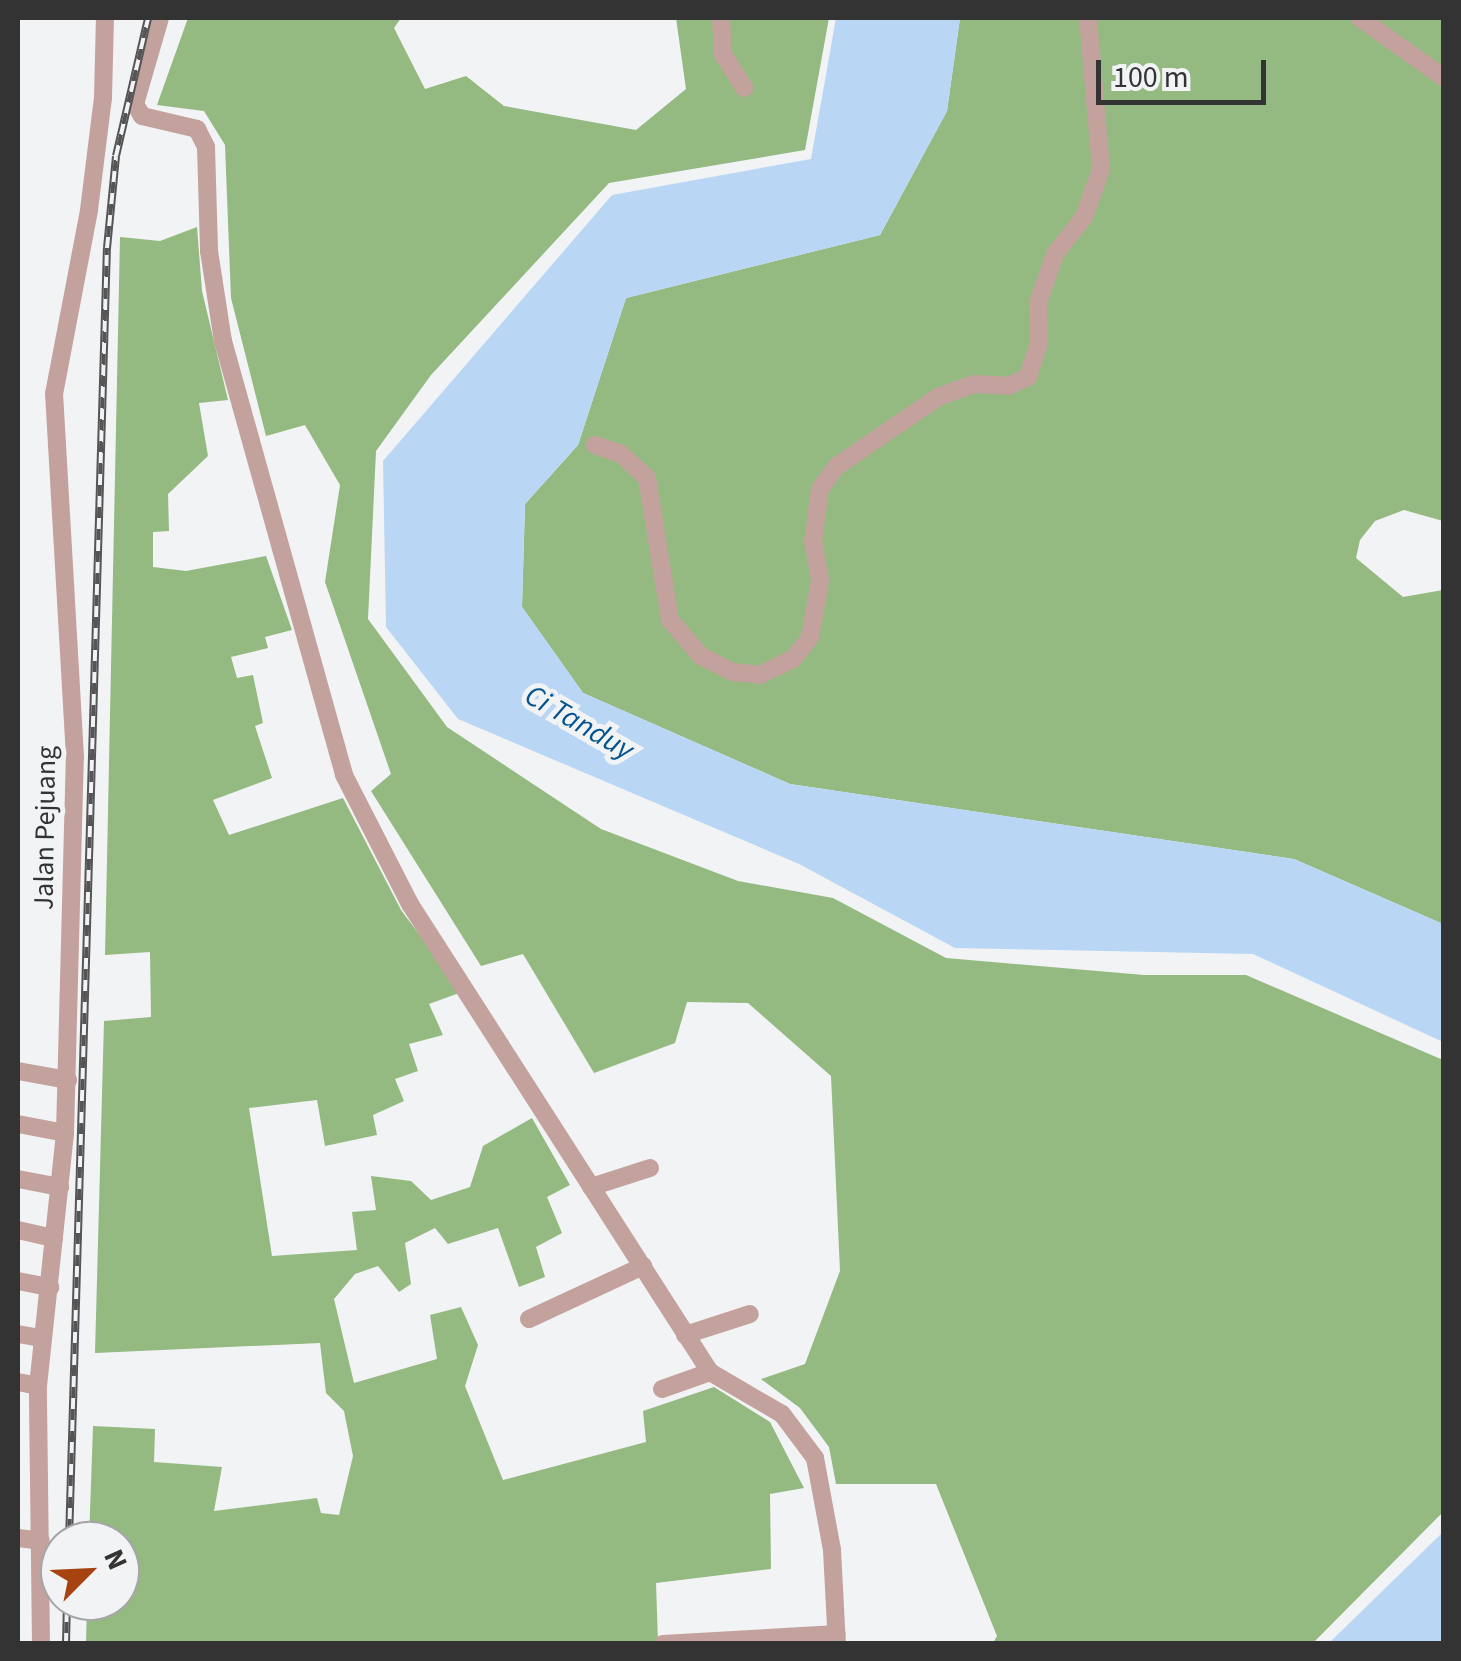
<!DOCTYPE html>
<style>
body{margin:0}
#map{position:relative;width:1461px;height:1661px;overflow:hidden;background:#f2f3f5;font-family:"Source Sans 3",sans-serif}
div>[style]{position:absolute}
.forest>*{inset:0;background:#94b981}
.water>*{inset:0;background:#b9d7f5}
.minor>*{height:18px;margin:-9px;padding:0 9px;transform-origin:9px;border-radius:9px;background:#c3a29d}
.rail>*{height:8px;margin-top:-4px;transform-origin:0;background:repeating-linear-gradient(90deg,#f2f3f5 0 11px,#555556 0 22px);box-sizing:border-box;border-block:2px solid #555556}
span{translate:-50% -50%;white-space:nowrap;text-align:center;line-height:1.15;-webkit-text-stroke:10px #f2f3f5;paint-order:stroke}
.street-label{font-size:28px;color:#333334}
.water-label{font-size:30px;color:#03548f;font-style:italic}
.frame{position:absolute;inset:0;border:20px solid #333334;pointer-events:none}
.north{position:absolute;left:40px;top:1521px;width:100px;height:100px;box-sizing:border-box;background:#f2f3f5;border:2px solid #a6a6a8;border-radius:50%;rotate:66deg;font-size:28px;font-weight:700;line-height:40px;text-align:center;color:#333334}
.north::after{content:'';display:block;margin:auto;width:35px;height:45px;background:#a74311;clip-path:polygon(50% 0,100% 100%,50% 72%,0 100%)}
.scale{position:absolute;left:1096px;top:60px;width:170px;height:45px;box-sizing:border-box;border:5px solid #333334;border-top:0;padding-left:12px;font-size:30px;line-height:35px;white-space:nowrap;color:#333334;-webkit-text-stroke:8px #f2f3f5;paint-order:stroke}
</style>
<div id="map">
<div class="forest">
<i style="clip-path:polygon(188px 18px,401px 18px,394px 28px,425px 89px,466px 76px,504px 106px,636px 130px,686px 89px,676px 18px,829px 18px,805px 150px,609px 183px,431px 375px,376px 451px,368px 619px,447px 727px,601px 829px,738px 881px,833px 898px,946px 958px,1144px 975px,1246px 975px,1443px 1060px,1443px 1512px,1313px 1643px,993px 1643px,997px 1636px,936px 1484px,836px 1484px,829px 1447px,800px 1408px,761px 1379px,805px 1364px,840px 1271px,831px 1076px,748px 1003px,687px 1002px,675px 1043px,594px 1073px,523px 954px,481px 966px,371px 791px,391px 774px,325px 582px,340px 485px,305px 425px,266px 436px,231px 298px,225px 145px,204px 111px,157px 105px)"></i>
<i style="clip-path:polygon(960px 18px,1443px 18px,1443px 521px,1404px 510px,1375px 521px,1360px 540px,1356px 558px,1403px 597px,1443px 590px,1443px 924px,1294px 859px,790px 784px,583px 693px,522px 607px,525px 504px,578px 445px,626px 298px,880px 235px,947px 111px)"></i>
<i style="clip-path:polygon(197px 227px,202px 291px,228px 400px,199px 403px,208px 456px,168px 494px,169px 531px,153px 532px,153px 567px,186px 571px,266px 556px,292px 630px,265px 637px,268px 648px,231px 657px,237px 678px,253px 675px,263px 723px,255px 726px,272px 778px,213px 800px,229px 835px,343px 798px,401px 910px,462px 992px,429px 1004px,443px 1035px,409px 1044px,418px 1071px,395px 1079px,404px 1101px,373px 1115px,377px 1135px,325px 1146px,317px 1100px,249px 1108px,272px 1256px,357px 1250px,352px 1212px,376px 1210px,371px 1176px,411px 1181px,431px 1200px,470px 1187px,483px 1146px,532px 1118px,570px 1185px,547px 1197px,562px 1233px,536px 1247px,545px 1277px,519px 1287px,498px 1228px,448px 1244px,435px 1228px,405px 1243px,411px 1284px,399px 1292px,378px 1266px,355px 1274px,334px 1299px,354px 1383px,437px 1359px,430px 1315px,461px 1307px,478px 1345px,465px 1386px,503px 1480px,646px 1442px,643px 1411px,714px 1387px,770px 1422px,804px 1488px,770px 1494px,771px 1569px,656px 1583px,658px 1643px,86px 1644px,87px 1601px,120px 1601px,120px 1541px,89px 1541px,93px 1426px,155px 1429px,154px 1462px,222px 1467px,214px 1511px,317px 1498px,321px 1513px,339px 1515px,353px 1456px,344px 1411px,326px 1393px,320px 1343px,95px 1353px,104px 1021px,151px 1017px,150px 952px,105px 955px,120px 237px,160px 241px)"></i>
</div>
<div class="water">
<i style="clip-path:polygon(836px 18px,960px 18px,947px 111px,880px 235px,626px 298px,578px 445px,525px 504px,522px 607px,583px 693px,790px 784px,1294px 859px,1443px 924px,1443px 1042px,1253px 954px,955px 948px,799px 864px,458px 719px,386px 627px,383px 461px,612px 195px,811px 159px)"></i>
<i style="clip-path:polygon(1443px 1532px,1443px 1643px,1329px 1643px)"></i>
</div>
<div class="minor">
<i style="left:160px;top:18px;width:90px;rotate:106.2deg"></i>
<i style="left:135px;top:104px;width:14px;rotate:60deg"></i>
<i style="left:142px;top:116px;width:57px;rotate:13.3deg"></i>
<i style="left:197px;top:129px;width:20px;rotate:63deg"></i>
<i style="left:206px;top:147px;width:104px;rotate:88.3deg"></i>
<i style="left:209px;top:251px;width:91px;rotate:81.2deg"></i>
<i style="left:223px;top:341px;width:451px;rotate:74.4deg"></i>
<i style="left:344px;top:775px;width:145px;rotate:62.9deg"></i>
<i style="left:410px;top:904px;width:556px;rotate:57.34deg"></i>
<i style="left:710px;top:1372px;width:83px;rotate:30.3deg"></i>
<i style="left:782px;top:1414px;width:55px;rotate:53.1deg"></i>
<i style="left:815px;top:1458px;width:94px;rotate:79.5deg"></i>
<i style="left:832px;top:1550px;width:94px;rotate:87deg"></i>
<i style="left:721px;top:18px;width:36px;rotate:87deg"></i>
<i style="left:723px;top:54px;width:40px;rotate:58deg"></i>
<i style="left:1360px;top:18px;width:103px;rotate:35.5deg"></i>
<i style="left:595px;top:445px;width:28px;rotate:19deg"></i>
<i style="left:621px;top:454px;width:35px;rotate:43deg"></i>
<i style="left:647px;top:478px;width:144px;rotate:80.8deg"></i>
<i style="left:670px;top:620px;width:48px;rotate:49.3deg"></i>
<i style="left:701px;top:656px;width:36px;rotate:27deg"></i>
<i style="left:733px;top:672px;width:27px;rotate:6deg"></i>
<i style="left:760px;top:675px;width:37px;rotate:-26deg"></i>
<i style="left:793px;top:659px;width:28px;rotate:-52deg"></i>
<i style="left:810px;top:637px;width:58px;rotate:-80deg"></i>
<i style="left:820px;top:580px;width:39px;rotate:-100deg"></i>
<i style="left:813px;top:542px;width:53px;rotate:-82.5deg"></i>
<i style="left:820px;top:489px;width:29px;rotate:-54deg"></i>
<i style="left:837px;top:466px;width:122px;rotate:-34.3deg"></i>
<i style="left:938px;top:397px;width:38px;rotate:-20deg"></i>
<i style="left:974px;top:384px;width:34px;rotate:3deg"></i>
<i style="left:1008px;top:386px;width:22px;rotate:-24deg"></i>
<i style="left:1028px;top:377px;width:35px;rotate:-72deg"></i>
<i style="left:1039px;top:344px;width:41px;rotate:-91.4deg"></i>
<i style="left:1038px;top:303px;width:52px;rotate:-70.9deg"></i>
<i style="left:1055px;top:254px;width:47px;rotate:-51.9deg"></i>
<i style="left:1084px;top:217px;width:51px;rotate:-70.5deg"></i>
<i style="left:1101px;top:169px;width:152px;rotate:-94.9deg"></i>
<i style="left:18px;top:1071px;width:51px;rotate:10.2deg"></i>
<i style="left:18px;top:1124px;width:48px;rotate:10.8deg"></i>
<i style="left:18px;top:1179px;width:43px;rotate:10.8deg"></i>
<i style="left:591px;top:1187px;width:62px;rotate:-17.9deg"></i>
<i style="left:18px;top:1230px;width:37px;rotate:13deg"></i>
<i style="left:18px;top:1281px;width:33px;rotate:11deg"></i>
<i style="left:529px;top:1319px;width:126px;rotate:-24.9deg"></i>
<i style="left:18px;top:1334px;width:23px;rotate:10deg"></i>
<i style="left:685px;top:1335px;width:68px;rotate:-17.9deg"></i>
<i style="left:18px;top:1382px;width:20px;rotate:11deg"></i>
<i style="left:662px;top:1389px;width:51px;rotate:-19.5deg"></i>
<i style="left:18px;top:1538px;width:23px;rotate:7deg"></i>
<i style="left:41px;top:1644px;width:258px;rotate:-90.7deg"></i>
<i style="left:38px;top:1386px;width:254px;rotate:-83.9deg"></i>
<i style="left:65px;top:1133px;width:376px;rotate:-88.5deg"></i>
<i style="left:75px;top:757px;width:364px;rotate:-93.3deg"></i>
<i style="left:54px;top:394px;width:187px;rotate:-79.2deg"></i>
<i style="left:89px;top:210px;width:113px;rotate:-82.9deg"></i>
<i style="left:103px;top:98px;width:80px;rotate:-88.6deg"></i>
<i style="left:663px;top:1644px;width:174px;rotate:-3.3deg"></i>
</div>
<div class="rail">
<i style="left:69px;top:1541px;width:1294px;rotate:-88.32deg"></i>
<i style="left:107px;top:248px;width:92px;rotate:-84.4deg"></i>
<i style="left:116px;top:156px;width:142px;rotate:-76.9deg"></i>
<i style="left:66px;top:1644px;width:43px;rotate:-88.7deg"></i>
</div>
<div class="street-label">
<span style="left:45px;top:828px;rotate:-89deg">Jalan Pejuang</span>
</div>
<div class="water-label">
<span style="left:579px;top:723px;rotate:30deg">Ci Tanduy</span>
</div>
<div class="frame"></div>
<div class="north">N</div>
<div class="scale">100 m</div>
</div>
